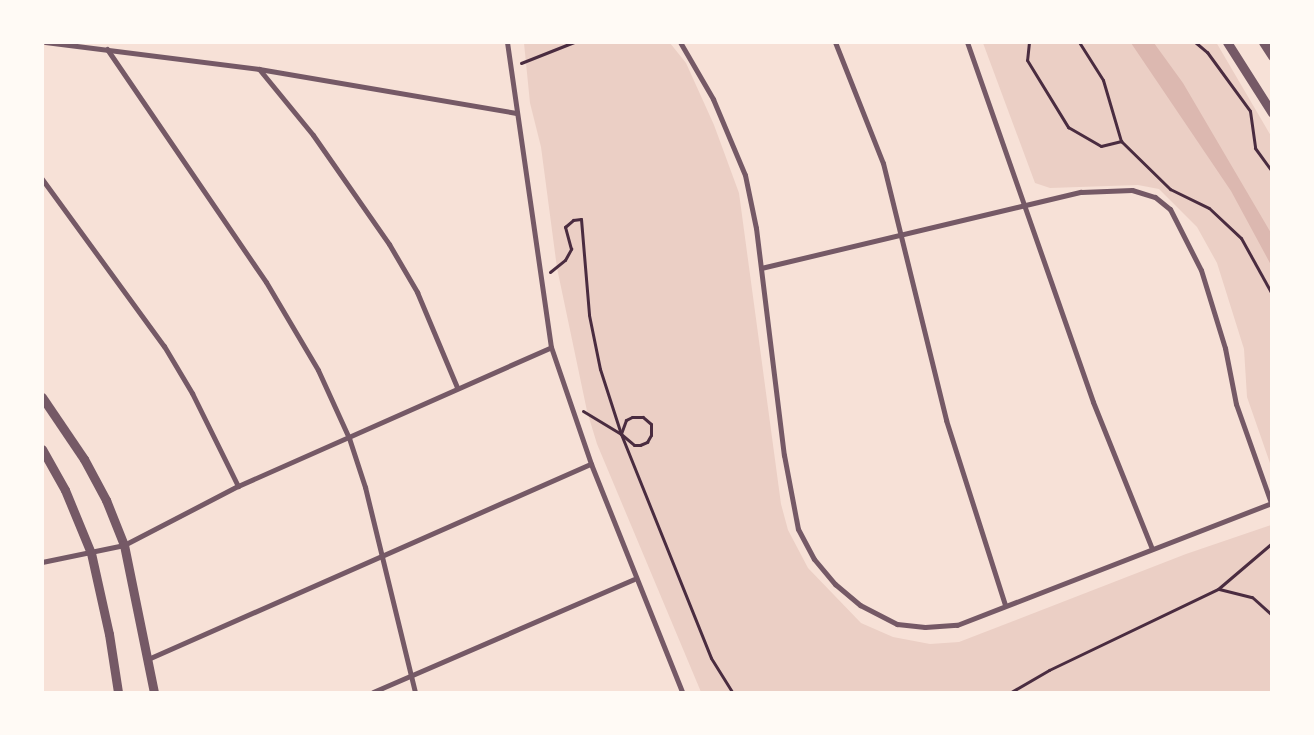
<!DOCTYPE html>
<style>
body{margin:0}
#map{position:relative;width:1314px;height:735px;overflow:hidden;background:#f7e1d7;font-family:Quicksand,sans-serif}
div>[style]{position:absolute}
.green>*{inset:0;background:#ebcfc5}
.water>*{inset:0;background:#dcb8b0}
.path>*{height:3px;margin:-1.5px;padding:0 1.5px;transform-origin:1.5px;border-radius:1.5px;background:#4a2c40}
.minor>*{height:5px;margin:-2.5px;padding:0 2.5px;transform-origin:2.5px;border-radius:2.5px;background:#755966}
.tertiary>*{height:9px;margin:-4.5px;padding:0 4.5px;transform-origin:4.5px;border-radius:4.5px;background:#755966}
span{translate:-50% -50%;white-space:nowrap;text-align:center;line-height:1.15;-webkit-text-stroke:4px #fffaf5;paint-order:stroke}
.frame{position:absolute;inset:0;border:44px solid #fffaf5;pointer-events:none}
</style>
<div id="map">
<div class="green">
<i style="clip-path:polygon(1216px 42px,1271px 136px,1271px 466px,1247px 397px,1244px 349px,1217px 263px,1197px 227px,1159px 189px,1138px 185px,1050px 188px,1035px 183px,983px 43px)"></i>
<i style="clip-path:polygon(524px 43px,670px 43px,686px 63px,714px 125px,739px 193px,781px 504px,788px 530px,808px 568px,861px 623px,893px 637px,930px 644px,959px 642px,1186px 554px,1271px 525px,1271px 692px,701px 692px,597px 444px,587px 411px,557px 268px,541px 147px,530px 103px)"></i>
</div>
<div class="water">
<i style="clip-path:polygon(1131px 43px,1154px 43px,1183px 83px,1271px 233px,1271px 265px,1231px 191px)"></i>
</div>
<div class="path">
<i style="left:1029px;top:42px;width:18px;rotate:96deg"></i>
<i style="left:1027px;top:60px;width:79px;rotate:58.5deg"></i>
<i style="left:1068px;top:127px;width:38px;rotate:30deg"></i>
<i style="left:1101px;top:146px;width:21px;rotate:-14deg"></i>
<i style="left:1079px;top:42px;width:45px;rotate:57.7deg"></i>
<i style="left:1103px;top:80px;width:64px;rotate:73.6deg"></i>
<i style="left:1121px;top:141px;width:69px;rotate:44.4deg"></i>
<i style="left:1170px;top:189px;width:43px;rotate:26deg"></i>
<i style="left:1209px;top:208px;width:44px;rotate:43.2deg"></i>
<i style="left:1241px;top:238px;width:64px;rotate:61deg"></i>
<i style="left:1195px;top:42px;width:16px;rotate:40deg"></i>
<i style="left:1207px;top:52px;width:73px;rotate:53.9deg"></i>
<i style="left:1250px;top:111px;width:37px;rotate:82deg"></i>
<i style="left:1255px;top:148px;width:29px;rotate:54deg"></i>
<i style="left:521px;top:63px;width:57px;rotate:-21.6deg"></i>
<i style="left:550px;top:272px;width:19px;rotate:-39deg"></i>
<i style="left:565px;top:260px;width:13px;rotate:-61deg"></i>
<i style="left:571px;top:249px;width:23px;rotate:-105deg"></i>
<i style="left:565px;top:227px;width:11px;rotate:-41deg"></i>
<i style="left:573px;top:220px;width:8px;rotate:-7deg"></i>
<i style="left:581px;top:219px;width:96px;rotate:85.2deg"></i>
<i style="left:589px;top:315px;width:55px;rotate:78.5deg"></i>
<i style="left:600px;top:369px;width:68px;rotate:72.1deg"></i>
<i style="left:621px;top:434px;width:17px;rotate:40deg"></i>
<i style="left:634px;top:445px;width:6px"></i>
<i style="left:640px;top:445px;width:8px;rotate:-23deg"></i>
<i style="left:647px;top:442px;width:8px;rotate:-60deg"></i>
<i style="left:651px;top:435px;width:11px;rotate:-90deg"></i>
<i style="left:651px;top:424px;width:11px;rotate:-139deg"></i>
<i style="left:643px;top:417px;width:11px;rotate:180deg"></i>
<i style="left:632px;top:417px;width:7px;rotate:153deg"></i>
<i style="left:626px;top:420px;width:15px;rotate:110deg"></i>
<i style="left:583px;top:411px;width:44px;rotate:31.2deg"></i>
<i style="left:621px;top:434px;width:241px;rotate:68.1deg"></i>
<i style="left:711px;top:658px;width:40px;rotate:58deg"></i>
<i style="left:1219px;top:589px;width:34px;rotate:14deg"></i>
<i style="left:1252px;top:597px;width:27px;rotate:42deg"></i>
<i style="left:1011px;top:692px;width:44px;rotate:-30.1deg"></i>
<i style="left:1049px;top:670px;width:187px;rotate:-25.6deg"></i>
<i style="left:1218px;top:589px;width:71px;rotate:-40.4deg"></i>
</div>
<div class="minor">
<i style="left:45px;top:42px;width:216px;rotate:7.2deg"></i>
<i style="left:259px;top:69px;width:261px;rotate:9.7deg"></i>
<i style="left:507px;top:42px;width:308px;rotate:81.8deg"></i>
<i style="left:551px;top:347px;width:124px;rotate:71.1deg"></i>
<i style="left:591px;top:464px;width:245px;rotate:68.2deg"></i>
<i style="left:680px;top:42px;width:66px;rotate:59.9deg"></i>
<i style="left:713px;top:99px;width:82px;rotate:67.2deg"></i>
<i style="left:745px;top:175px;width:54px;rotate:78.3deg"></i>
<i style="left:756px;top:228px;width:229px;rotate:83deg"></i>
<i style="left:784px;top:455px;width:75px;rotate:79.3deg"></i>
<i style="left:798px;top:529px;width:34px;rotate:62deg"></i>
<i style="left:814px;top:559px;width:33px;rotate:50deg"></i>
<i style="left:835px;top:584px;width:33px;rotate:40deg"></i>
<i style="left:860px;top:605px;width:42px;rotate:27.2deg"></i>
<i style="left:897px;top:624px;width:28px;rotate:6deg"></i>
<i style="left:925px;top:627px;width:32px;rotate:-4deg"></i>
<i style="left:957px;top:625px;width:338px;rotate:-21.2deg"></i>
<i style="left:835px;top:42px;width:130px;rotate:68.4deg"></i>
<i style="left:883px;top:163px;width:265px;rotate:76.2deg"></i>
<i style="left:946px;top:420px;width:194px;rotate:72.3deg"></i>
<i style="left:967px;top:42px;width:381px;rotate:70.7deg"></i>
<i style="left:1093px;top:402px;width:158px;rotate:68.1deg"></i>
<i style="left:107px;top:49px;width:282px;rotate:55.7deg"></i>
<i style="left:266px;top:282px;width:102px;rotate:59.4deg"></i>
<i style="left:318px;top:370px;width:75px;rotate:65.5deg"></i>
<i style="left:349px;top:438px;width:52px;rotate:71.9deg"></i>
<i style="left:365px;top:487px;width:211px;rotate:76.3deg"></i>
<i style="left:259px;top:69px;width:85px;rotate:50.7deg"></i>
<i style="left:313px;top:135px;width:133px;rotate:55.1deg"></i>
<i style="left:389px;top:244px;width:56px;rotate:59.7deg"></i>
<i style="left:417px;top:292px;width:103px;rotate:67.2deg"></i>
<i style="left:42px;top:179px;width:207px;rotate:53.9deg"></i>
<i style="left:164px;top:346px;width:55px;rotate:59.2deg"></i>
<i style="left:192px;top:393px;width:104px;rotate:63.7deg"></i>
<i style="left:761px;top:268px;width:329px;rotate:-13.4deg"></i>
<i style="left:1081px;top:192px;width:51px;rotate:-2.2deg"></i>
<i style="left:1132px;top:190px;width:24px;rotate:17deg"></i>
<i style="left:1155px;top:197px;width:19px;rotate:39deg"></i>
<i style="left:1170px;top:209px;width:68px;rotate:63.1deg"></i>
<i style="left:1201px;top:270px;width:82px;rotate:72.9deg"></i>
<i style="left:1225px;top:348px;width:57px;rotate:78.9deg"></i>
<i style="left:1236px;top:404px;width:105px;rotate:70.5deg"></i>
<i style="left:42px;top:562px;width:84px;rotate:-11.7deg"></i>
<i style="left:124px;top:545px;width:128px;rotate:-27.4deg"></i>
<i style="left:238px;top:486px;width:342px;rotate:-23.9deg"></i>
<i style="left:148px;top:659px;width:484px;rotate:-23.8deg"></i>
<i style="left:373px;top:692px;width:284px;rotate:-23.4deg"></i>
</div>
<div class="tertiary">
<i style="left:1227px;top:42px;width:84px;rotate:57.6deg"></i>
<i style="left:1263px;top:42px;width:17px;rotate:57deg"></i>
<i style="left:42px;top:397px;width:75px;rotate:55.9deg"></i>
<i style="left:84px;top:459px;width:47px;rotate:61.8deg"></i>
<i style="left:106px;top:500px;width:48px;rotate:68.2deg"></i>
<i style="left:124px;top:545px;width:150px;rotate:78.5deg"></i>
<i style="left:42px;top:449px;width:47px;rotate:60.7deg"></i>
<i style="left:65px;top:490px;width:68px;rotate:67.6deg"></i>
<i style="left:91px;top:553px;width:83px;rotate:77.5deg"></i>
<i style="left:109px;top:634px;width:59px;rotate:81.2deg"></i>
</div>
<div class="frame"></div>
</div>
